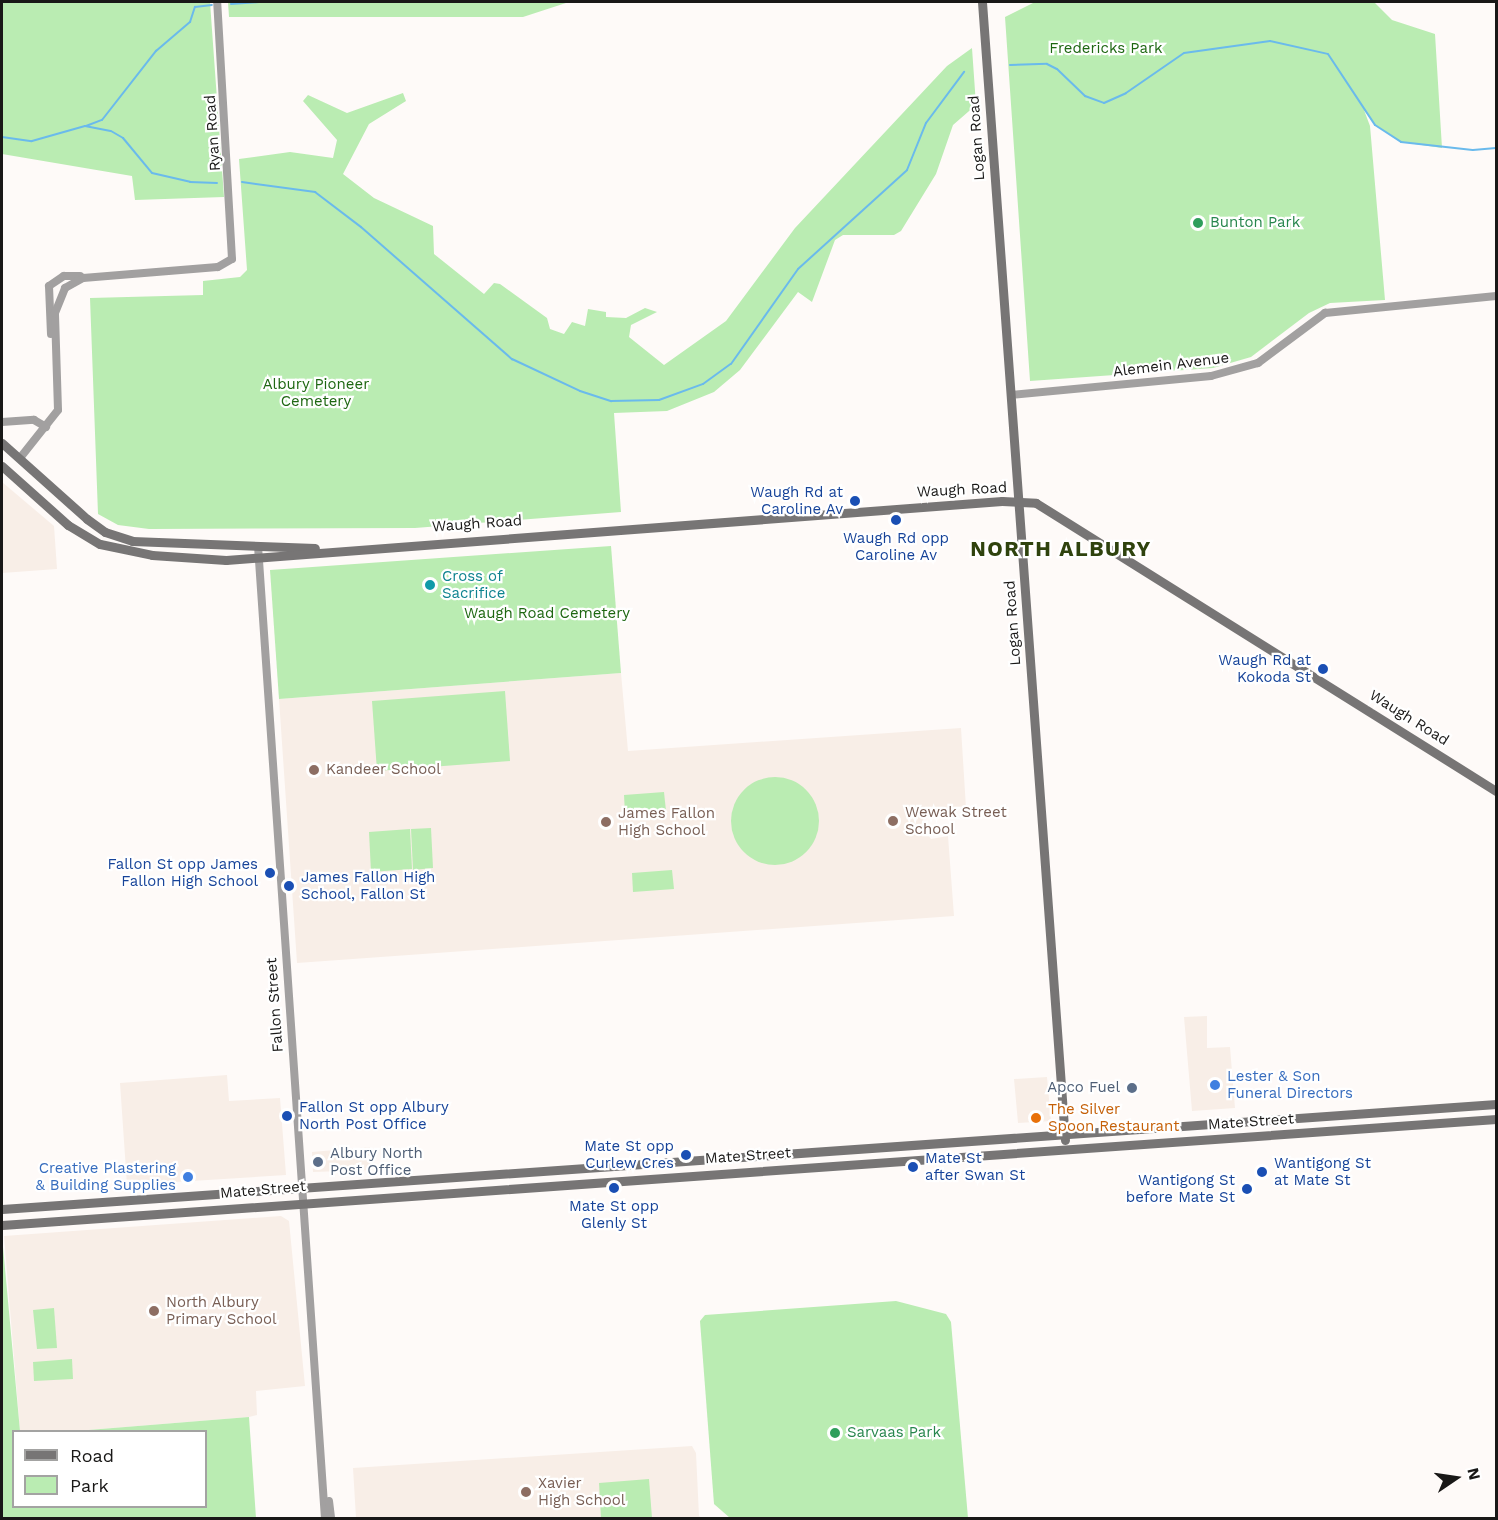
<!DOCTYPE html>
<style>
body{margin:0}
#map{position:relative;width:1498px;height:1520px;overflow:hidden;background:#fefaf8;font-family:"Work Sans",sans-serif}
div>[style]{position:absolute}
.built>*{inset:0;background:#f8eee7}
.green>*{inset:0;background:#baecb2}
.round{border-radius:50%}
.stream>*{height:2px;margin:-1px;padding:0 1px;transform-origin:1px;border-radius:1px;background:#6abaec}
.tertiary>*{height:8px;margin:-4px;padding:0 4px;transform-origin:4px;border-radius:4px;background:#a2a0a0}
.secondary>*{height:9px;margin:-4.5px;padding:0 4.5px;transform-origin:4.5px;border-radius:4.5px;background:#777575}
.dots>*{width:16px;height:16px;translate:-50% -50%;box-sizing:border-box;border:3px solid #fff;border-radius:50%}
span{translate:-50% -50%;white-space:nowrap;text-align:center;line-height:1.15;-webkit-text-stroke:4.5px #fff;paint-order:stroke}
.park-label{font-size:15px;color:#1e6712}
.street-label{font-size:15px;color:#191817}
.leisure-label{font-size:15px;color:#27864d}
.left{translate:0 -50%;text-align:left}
.transit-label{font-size:15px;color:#164399}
.right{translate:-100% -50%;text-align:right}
.culture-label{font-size:15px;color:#0d838f}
.education-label{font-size:15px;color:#785e54}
.shop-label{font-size:15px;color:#366cbe}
.service-label{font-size:15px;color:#4e5e75}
.food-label{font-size:15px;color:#c56008}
.district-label{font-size:21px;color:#2f430e;font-weight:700;letter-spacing:1.5px}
.frame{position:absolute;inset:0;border:3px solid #191817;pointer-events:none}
.legend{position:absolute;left:12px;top:1430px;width:195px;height:78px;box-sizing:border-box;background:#fff;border:2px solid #a3a3a2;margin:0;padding:8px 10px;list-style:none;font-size:18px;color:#191817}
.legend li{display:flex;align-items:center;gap:12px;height:30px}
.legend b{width:30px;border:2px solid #a3a3a2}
.north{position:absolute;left:1426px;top:1448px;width:60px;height:60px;-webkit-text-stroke:4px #fff;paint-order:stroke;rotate:77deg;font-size:16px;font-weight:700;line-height:24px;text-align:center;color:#191817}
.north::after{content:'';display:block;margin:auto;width:21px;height:27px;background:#191817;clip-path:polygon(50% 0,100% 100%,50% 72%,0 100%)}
</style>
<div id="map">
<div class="built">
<i style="clip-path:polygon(2px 482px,54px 526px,57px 569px,2px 573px)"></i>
<i style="clip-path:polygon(621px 673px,628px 751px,961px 728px,966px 808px,932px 809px,926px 812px,921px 825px,931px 839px,948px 836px,954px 916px,297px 963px,279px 699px)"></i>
<i style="clip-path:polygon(1207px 1016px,1207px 1048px,1230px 1047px,1235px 1108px,1192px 1111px,1184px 1017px)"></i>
<i style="clip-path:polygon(227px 1075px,229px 1101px,280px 1098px,286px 1175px,127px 1185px,120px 1083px)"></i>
<i style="clip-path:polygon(1047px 1077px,1051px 1121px,1018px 1123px,1014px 1079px)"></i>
<i style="clip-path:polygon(370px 1147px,372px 1170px,313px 1172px,312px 1152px)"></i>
<i style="clip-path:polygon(281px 1216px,289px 1221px,305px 1386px,256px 1391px,257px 1415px,249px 1417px,76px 1431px,20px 1431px,4px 1236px)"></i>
<i style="clip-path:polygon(692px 1446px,696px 1453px,699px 1516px,702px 1518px,356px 1518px,353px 1468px)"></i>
</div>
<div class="green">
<i style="clip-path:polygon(2px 2px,210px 2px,224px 197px,135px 200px,132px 176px,2px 154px)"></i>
<i style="clip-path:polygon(228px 2px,569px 2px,523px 17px,229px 17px)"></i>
<i style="clip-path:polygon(1035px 2px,1374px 2px,1392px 20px,1435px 34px,1442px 148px,1401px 142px,1375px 125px,1364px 110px,1370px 126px,1385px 300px,1330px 303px,1309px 313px,1251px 357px,1213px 368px,1030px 381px,1005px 17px)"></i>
<i style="clip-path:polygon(972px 48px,976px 105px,953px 125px,936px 174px,901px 231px,894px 235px,843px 235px,835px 240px,812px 302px,798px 292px,740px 370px,714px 392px,667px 411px,614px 413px,621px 512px,415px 528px,149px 529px,118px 525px,98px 514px,90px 298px,203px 295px,203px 281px,240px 277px,247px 270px,239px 159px,290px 152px,333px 158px,337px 140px,303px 101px,308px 95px,347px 113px,403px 93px,406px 101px,369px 124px,343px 174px,374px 198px,433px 226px,434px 254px,484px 294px,494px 283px,500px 284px,547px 318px,550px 329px,564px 334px,572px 322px,585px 326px,588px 309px,606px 312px,606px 317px,626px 318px,645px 308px,657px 312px,631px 325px,629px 337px,664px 365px,726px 321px,795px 228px,947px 66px)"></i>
<i style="clip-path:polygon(611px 546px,621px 673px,279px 699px,270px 570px)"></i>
<i style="clip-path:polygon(505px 691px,510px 761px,377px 771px,372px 701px)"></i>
<i class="round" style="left:731px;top:777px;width:88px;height:88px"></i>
<i style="clip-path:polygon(664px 792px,666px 811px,625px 814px,624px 795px)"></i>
<i style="clip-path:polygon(431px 828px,433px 868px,413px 870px,411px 829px)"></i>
<i style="clip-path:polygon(410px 829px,412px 869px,371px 872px,369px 832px)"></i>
<i style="clip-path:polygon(672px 870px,674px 889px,633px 892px,632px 873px)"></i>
<i style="clip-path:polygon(2px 1236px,20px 1431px,14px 1432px,14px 1506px,206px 1506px,206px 1432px,76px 1431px,249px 1417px,256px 1518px,2px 1518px)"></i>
<i style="clip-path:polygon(896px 1301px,946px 1314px,951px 1322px,968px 1518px,730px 1518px,714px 1504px,700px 1321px,705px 1315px)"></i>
<i style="clip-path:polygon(54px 1308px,57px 1348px,37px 1349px,33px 1310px)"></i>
<i style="clip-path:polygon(72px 1359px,73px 1379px,34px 1381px,33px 1362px)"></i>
<i style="clip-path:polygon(649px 1479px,652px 1518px,601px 1518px,599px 1483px)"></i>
</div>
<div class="stream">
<i style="left:231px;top:4px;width:28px;rotate:-4deg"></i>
<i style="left:1010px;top:65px;width:37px;rotate:-2deg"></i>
<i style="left:1047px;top:64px;width:11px;rotate:27deg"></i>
<i style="left:1057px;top:69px;width:39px;rotate:44deg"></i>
<i style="left:1085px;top:96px;width:20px;rotate:20deg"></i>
<i style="left:1104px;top:103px;width:24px;rotate:-24deg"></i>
<i style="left:1126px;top:93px;width:70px;rotate:-34.6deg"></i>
<i style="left:1184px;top:53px;width:87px;rotate:-7.9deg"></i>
<i style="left:1270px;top:41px;width:59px;rotate:12.6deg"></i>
<i style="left:1328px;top:54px;width:85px;rotate:56.5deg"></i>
<i style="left:1375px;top:125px;width:31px;rotate:33deg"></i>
<i style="left:1401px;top:142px;width:72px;rotate:6.3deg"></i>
<i style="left:1473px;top:150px;width:23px;rotate:-5deg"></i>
<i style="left:86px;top:126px;width:17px;rotate:-21deg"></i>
<i style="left:102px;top:120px;width:88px;rotate:-52deg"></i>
<i style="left:156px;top:51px;width:45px;rotate:-40.5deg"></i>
<i style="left:190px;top:22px;width:16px;rotate:-72deg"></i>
<i style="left:195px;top:7px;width:17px;rotate:-7deg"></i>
<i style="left:2px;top:137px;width:30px;rotate:8deg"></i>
<i style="left:32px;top:141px;width:55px;rotate:-15.8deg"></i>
<i style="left:85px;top:126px;width:26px;rotate:11deg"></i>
<i style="left:111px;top:131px;width:14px;rotate:30deg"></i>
<i style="left:123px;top:138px;width:45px;rotate:50.4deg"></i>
<i style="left:152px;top:173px;width:39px;rotate:13deg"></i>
<i style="left:190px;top:182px;width:27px;rotate:2deg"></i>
<i style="left:242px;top:182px;width:74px;rotate:7.8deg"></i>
<i style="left:315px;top:192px;width:58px;rotate:37.3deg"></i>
<i style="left:361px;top:227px;width:201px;rotate:41.2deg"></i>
<i style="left:512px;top:359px;width:75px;rotate:25.2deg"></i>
<i style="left:580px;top:391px;width:33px;rotate:18deg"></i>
<i style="left:611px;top:401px;width:48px;rotate:-1.2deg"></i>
<i style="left:659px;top:400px;width:47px;rotate:-20deg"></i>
<i style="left:703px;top:384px;width:34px;rotate:-36deg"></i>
<i style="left:731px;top:364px;width:116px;rotate:-54.8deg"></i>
<i style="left:798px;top:269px;width:147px;rotate:-42.2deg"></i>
<i style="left:907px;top:170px;width:51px;rotate:-68deg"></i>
<i style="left:926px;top:123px;width:64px;rotate:-53.3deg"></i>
</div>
<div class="tertiary">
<i style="left:51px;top:334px;width:48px;rotate:-92.4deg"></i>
<i style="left:49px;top:286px;width:18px;rotate:-34deg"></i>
<i style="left:64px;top:276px;width:16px"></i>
<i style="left:1011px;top:395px;width:201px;rotate:-5.4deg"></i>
<i style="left:1211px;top:376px;width:49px;rotate:-15.5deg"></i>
<i style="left:1258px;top:363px;width:84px;rotate:-36.7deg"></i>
<i style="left:1325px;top:313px;width:172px;rotate:-5.7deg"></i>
<i style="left:2px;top:422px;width:32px;rotate:-4deg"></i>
<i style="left:34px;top:420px;width:14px;rotate:30deg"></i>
<i style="left:20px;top:458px;width:61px;rotate:-51.6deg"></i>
<i style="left:58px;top:410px;width:97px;rotate:-91.8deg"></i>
<i style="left:55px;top:313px;width:27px;rotate:-68deg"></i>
<i style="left:65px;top:288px;width:21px;rotate:-29deg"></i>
<i style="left:83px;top:278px;width:135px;rotate:-4.7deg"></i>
<i style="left:218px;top:267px;width:16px;rotate:-30deg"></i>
<i style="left:232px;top:259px;width:257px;rotate:-93.3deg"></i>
<i style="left:258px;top:546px;width:974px;rotate:86.06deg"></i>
<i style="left:329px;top:1501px;width:17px;rotate:83deg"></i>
</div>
<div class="secondary">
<i style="left:982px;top:2px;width:1141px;rotate:85.83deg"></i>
<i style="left:2px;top:443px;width:114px;rotate:41.8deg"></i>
<i style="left:87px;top:519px;width:22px;rotate:36deg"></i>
<i style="left:105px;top:532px;width:28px;rotate:18deg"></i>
<i style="left:132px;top:541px;width:183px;rotate:2.2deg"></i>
<i style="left:2px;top:466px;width:89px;rotate:41.8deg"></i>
<i style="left:68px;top:525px;width:37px;rotate:31deg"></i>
<i style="left:100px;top:544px;width:53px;rotate:11.9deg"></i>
<i style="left:152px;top:555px;width:74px;rotate:3.9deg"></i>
<i style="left:226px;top:560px;width:778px;rotate:-4.35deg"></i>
<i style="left:1002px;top:501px;width:34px;rotate:3deg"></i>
<i style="left:1036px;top:503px;width:543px;rotate:32.05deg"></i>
<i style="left:2px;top:1209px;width:1498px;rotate:-4.02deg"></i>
<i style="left:2px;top:1225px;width:1498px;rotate:-4.06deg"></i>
</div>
<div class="dots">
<i style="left:1198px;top:223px;background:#2e9e5b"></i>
<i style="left:855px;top:501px;background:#1a4fb4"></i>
<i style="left:896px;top:520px;background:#1a4fb4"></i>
<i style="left:430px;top:585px;background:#0f9aa8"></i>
<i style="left:1323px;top:669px;background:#1a4fb4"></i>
<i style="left:314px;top:770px;background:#8d6e63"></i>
<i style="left:893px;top:821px;background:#8d6e63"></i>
<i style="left:606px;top:822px;background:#8d6e63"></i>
<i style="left:270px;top:873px;background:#1a4fb4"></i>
<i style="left:289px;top:886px;background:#1a4fb4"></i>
<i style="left:1215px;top:1085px;background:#3f7fe0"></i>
<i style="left:1132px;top:1088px;background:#5c6f8a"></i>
<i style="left:287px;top:1116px;background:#1a4fb4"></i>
<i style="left:1036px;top:1118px;background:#e8710a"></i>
<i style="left:686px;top:1155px;background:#1a4fb4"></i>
<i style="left:318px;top:1162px;background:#5c6f8a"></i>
<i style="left:913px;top:1167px;background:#1a4fb4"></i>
<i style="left:1262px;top:1172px;background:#1a4fb4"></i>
<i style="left:188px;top:1177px;background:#3f7fe0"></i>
<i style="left:614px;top:1188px;background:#1a4fb4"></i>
<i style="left:1247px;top:1189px;background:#1a4fb4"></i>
<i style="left:154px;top:1311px;background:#8d6e63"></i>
<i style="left:835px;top:1433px;background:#2e9e5b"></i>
<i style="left:526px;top:1492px;background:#8d6e63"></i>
</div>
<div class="park-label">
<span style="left:1106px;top:49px">Fredericks Park</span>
<span style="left:316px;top:393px">Albury Pioneer<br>Cemetery</span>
<span style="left:547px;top:614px">Waugh Road Cemetery</span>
</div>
<div class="street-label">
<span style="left:213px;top:133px;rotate:-94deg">Ryan Road</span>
<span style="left:977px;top:138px;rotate:-94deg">Logan Road</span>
<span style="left:1171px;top:365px;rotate:-7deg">Alemein Avenue</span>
<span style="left:962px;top:490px;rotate:-3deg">Waugh Road</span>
<span style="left:477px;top:524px;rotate:-4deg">Waugh Road</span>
<span style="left:1013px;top:623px;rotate:-94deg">Logan Road</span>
<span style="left:1409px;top:718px;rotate:32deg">Waugh Road</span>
<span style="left:275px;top:1005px;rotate:-94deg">Fallon Street</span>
<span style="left:1251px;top:1122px;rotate:-4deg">Mate Street</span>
<span style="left:748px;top:1156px;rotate:-4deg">Mate Street</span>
<span style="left:263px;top:1190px;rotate:-5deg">Mate Street</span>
</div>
<div class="leisure-label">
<span class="left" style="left:1210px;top:223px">Bunton Park</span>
<span class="left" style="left:847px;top:1433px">Sarvaas Park</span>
</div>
<div class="transit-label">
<span class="right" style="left:843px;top:501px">Waugh Rd at<br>Caroline Av</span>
<span style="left:896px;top:547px">Waugh Rd opp<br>Caroline Av</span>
<span class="right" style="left:1311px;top:669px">Waugh Rd at<br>Kokoda St</span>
<span class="right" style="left:258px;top:873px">Fallon St opp James<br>Fallon High School</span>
<span class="left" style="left:301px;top:886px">James Fallon High<br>School, Fallon St</span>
<span class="left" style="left:299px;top:1116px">Fallon St opp Albury<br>North Post Office</span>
<span class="right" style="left:674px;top:1155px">Mate St opp<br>Curlew Cres</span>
<span class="left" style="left:925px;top:1167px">Mate St<br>after Swan St</span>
<span class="left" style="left:1274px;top:1172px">Wantigong St<br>at Mate St</span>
<span class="right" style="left:1235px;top:1189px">Wantigong St<br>before Mate St</span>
<span style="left:614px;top:1215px">Mate St opp<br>Glenly St</span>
</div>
<div class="culture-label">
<span class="left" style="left:442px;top:585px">Cross of<br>Sacrifice</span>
</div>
<div class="education-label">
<span class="left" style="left:326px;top:770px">Kandeer School</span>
<span class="left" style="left:905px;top:821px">Wewak Street<br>School</span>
<span class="left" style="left:618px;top:822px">James Fallon<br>High School</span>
<span class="left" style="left:166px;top:1311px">North Albury<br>Primary School</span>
<span class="left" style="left:538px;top:1492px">Xavier<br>High School</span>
</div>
<div class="shop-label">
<span class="left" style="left:1227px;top:1085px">Lester &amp; Son<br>Funeral Directors</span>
<span class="right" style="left:176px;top:1177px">Creative Plastering<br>&amp; Building Supplies</span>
</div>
<div class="service-label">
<span class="right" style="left:1120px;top:1088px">Apco Fuel</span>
<span class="left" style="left:330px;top:1162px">Albury North<br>Post Office</span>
</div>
<div class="food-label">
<span class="left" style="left:1048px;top:1118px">The Silver<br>Spoon Restaurant</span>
</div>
<div class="district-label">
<span style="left:1061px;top:549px">NORTH ALBURY</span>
</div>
<div class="frame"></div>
<ul class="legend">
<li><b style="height:8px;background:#777575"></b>Road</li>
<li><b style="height:16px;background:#baecb2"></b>Park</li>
</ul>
<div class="north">N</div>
</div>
